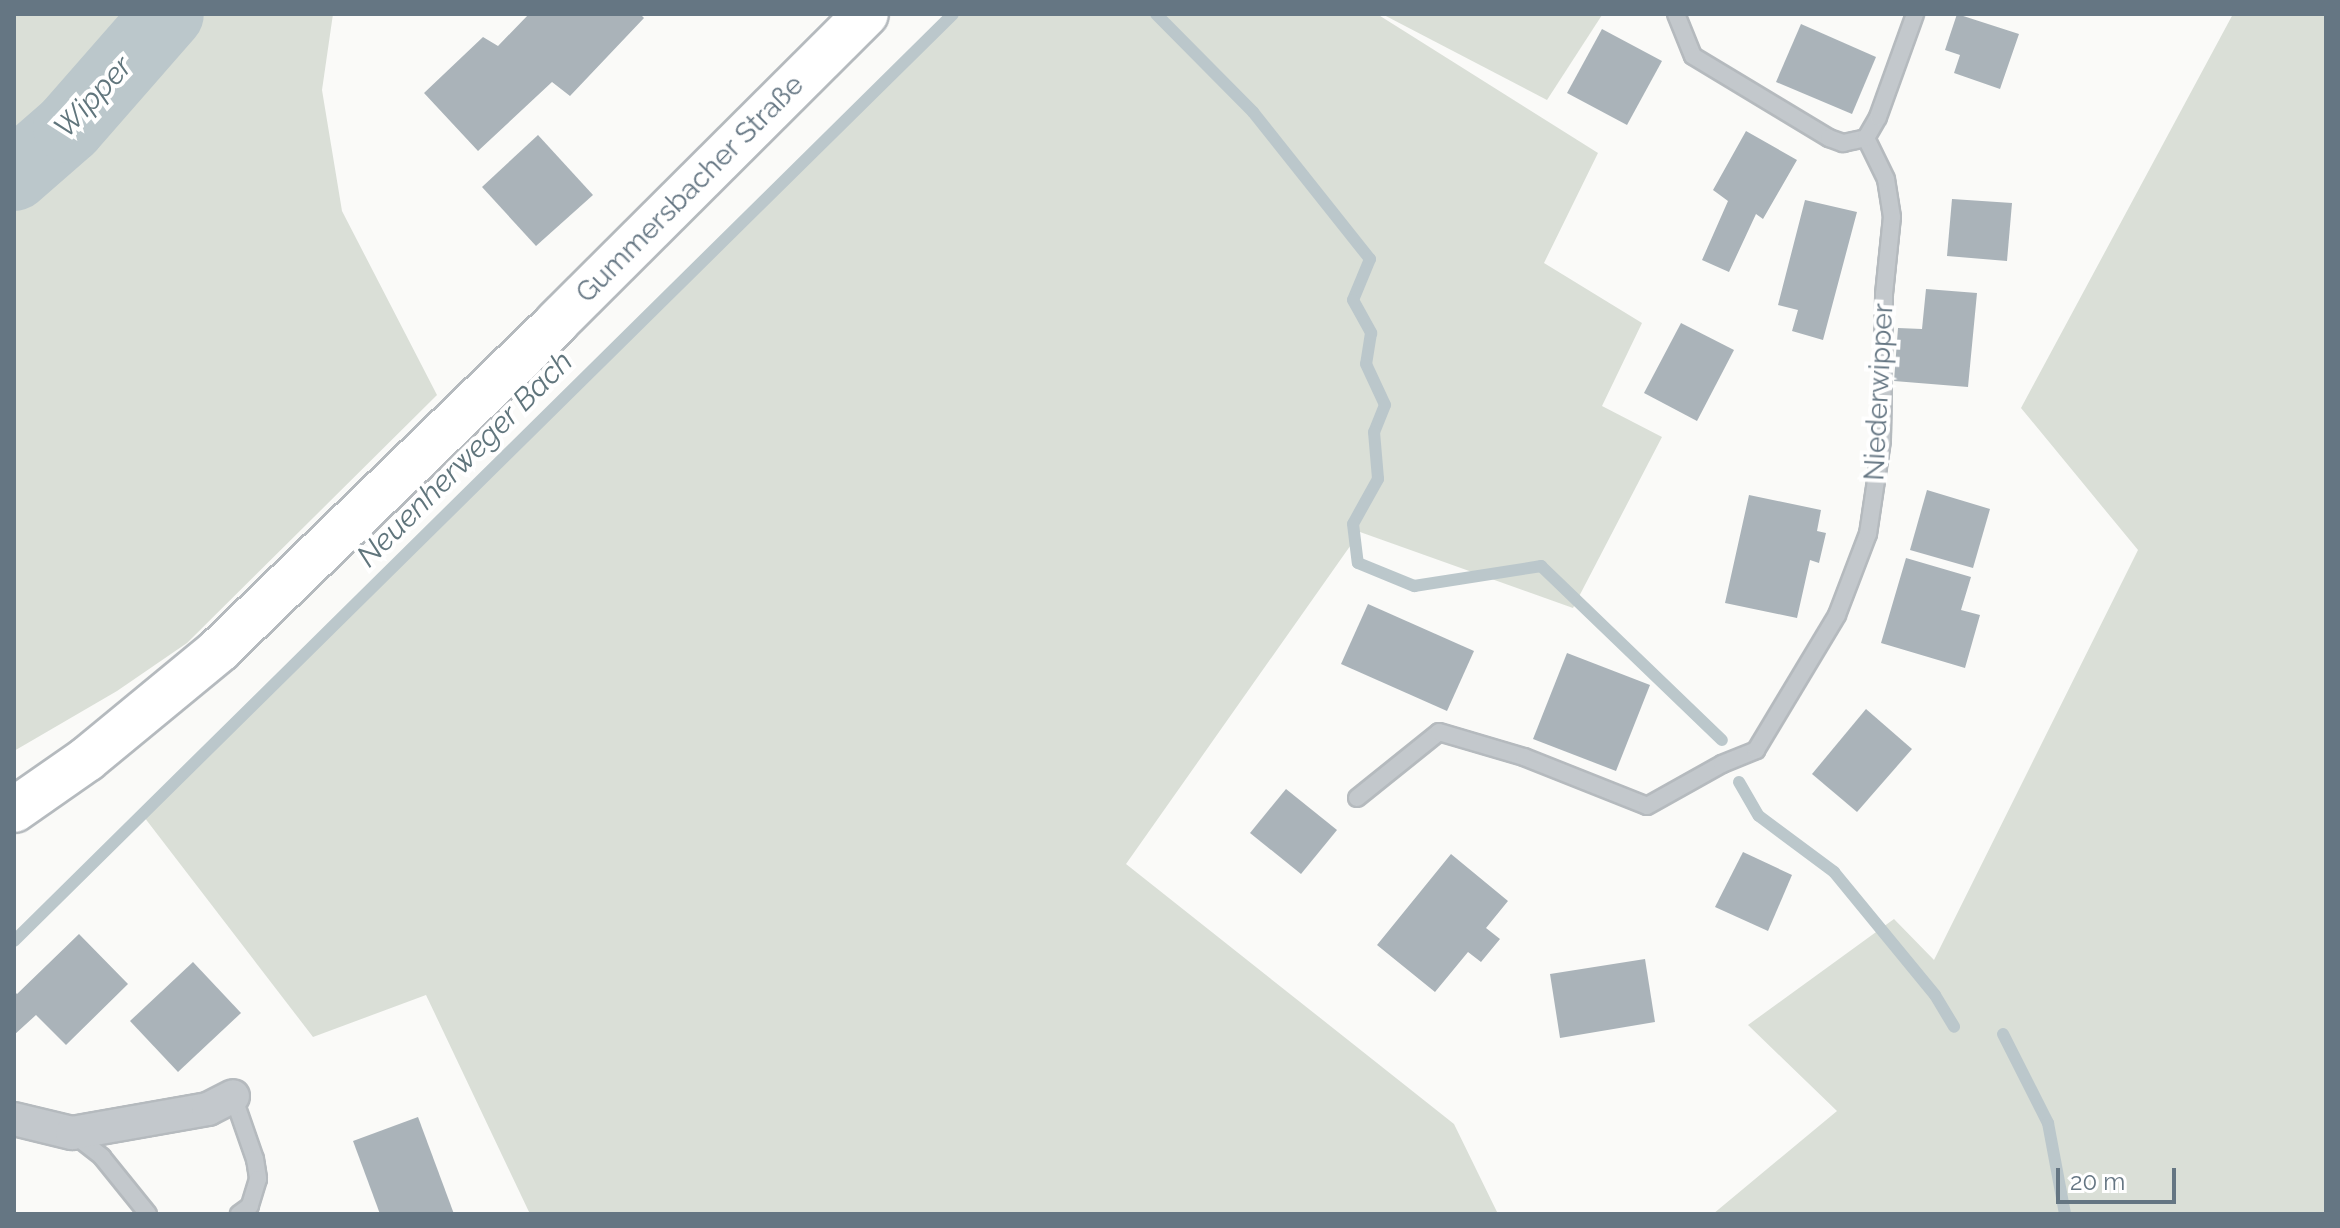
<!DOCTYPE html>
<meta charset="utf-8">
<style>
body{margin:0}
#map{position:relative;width:2340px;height:1228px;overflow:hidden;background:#fafaf8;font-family:Raleway,sans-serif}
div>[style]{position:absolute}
.green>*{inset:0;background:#dadfd7}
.stream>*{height:12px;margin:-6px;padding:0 6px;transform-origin:6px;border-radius:6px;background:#bbc7cb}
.river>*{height:72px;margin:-36px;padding:0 36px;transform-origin:36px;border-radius:36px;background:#bbc7cb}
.building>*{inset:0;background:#aab3b9}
.roads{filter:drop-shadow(2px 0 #b5babe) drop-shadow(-2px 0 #b5babe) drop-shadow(0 2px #b5babe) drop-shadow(0 -2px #b5babe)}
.lane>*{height:16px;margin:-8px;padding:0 8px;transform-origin:8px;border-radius:8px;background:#c3c8cc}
.street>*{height:32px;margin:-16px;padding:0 16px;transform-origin:16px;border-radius:16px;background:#c3c8cc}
.primary>*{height:44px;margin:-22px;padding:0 22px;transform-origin:22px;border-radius:22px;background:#fff}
span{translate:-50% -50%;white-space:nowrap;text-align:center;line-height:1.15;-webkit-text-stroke:8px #fff;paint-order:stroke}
.street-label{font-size:28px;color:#657683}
.water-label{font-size:30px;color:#60757c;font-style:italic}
.frame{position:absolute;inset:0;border:16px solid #657683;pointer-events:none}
.scale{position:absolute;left:2056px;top:1168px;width:120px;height:36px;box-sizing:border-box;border:4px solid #657683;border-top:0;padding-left:10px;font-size:24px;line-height:28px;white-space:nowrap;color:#657683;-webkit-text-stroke:6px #fff;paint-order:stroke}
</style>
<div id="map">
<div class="green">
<i style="clip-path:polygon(14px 14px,333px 14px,322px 90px,342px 211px,437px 395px,187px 643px,117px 691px,14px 751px)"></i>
<i style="clip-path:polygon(948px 14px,1377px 14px,1598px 153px,1544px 263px,1642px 323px,1602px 406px,1662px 437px,1573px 608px,1360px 532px,1126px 864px,1454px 1124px,1498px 1214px,530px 1214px,426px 995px,313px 1037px,141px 813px)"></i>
<i style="clip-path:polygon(1382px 14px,1600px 14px,1602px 15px,1547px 100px)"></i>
<i style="clip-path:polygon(2233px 14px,2326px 14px,2326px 1214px,1713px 1214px,1837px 1111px,1748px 1025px,1894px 919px,1934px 960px,2138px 550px,2021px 408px)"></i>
</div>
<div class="stream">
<i style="left:1156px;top:14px;width:138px;rotate:45.3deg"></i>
<i style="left:1253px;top:112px;width:188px;rotate:51.5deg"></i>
<i style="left:1370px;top:259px;width:44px;rotate:112.5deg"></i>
<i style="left:1353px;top:300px;width:38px;rotate:61deg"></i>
<i style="left:1371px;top:333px;width:31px;rotate:99deg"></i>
<i style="left:1366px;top:364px;width:45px;rotate:65.1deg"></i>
<i style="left:1385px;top:405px;width:29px;rotate:112deg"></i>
<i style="left:1374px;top:432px;width:47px;rotate:85.1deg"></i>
<i style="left:1378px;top:479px;width:51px;rotate:119.1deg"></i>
<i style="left:1353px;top:524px;width:39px;rotate:83deg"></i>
<i style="left:1358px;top:563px;width:61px;rotate:22.3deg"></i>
<i style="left:1414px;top:586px;width:129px;rotate:-8.9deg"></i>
<i style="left:1541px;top:566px;width:251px;rotate:43.9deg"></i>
<i style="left:1739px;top:782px;width:39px;rotate:60deg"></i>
<i style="left:1759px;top:816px;width:94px;rotate:36.7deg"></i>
<i style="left:1834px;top:872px;width:159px;rotate:50.6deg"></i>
<i style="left:1935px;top:995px;width:37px;rotate:59deg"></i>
<i style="left:14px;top:941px;width:1319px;rotate:-44.63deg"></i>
<i style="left:2003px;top:1034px;width:100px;rotate:63.2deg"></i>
<i style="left:2048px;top:1123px;width:93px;rotate:79.4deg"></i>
</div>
<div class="river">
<i style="left:14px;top:175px;width:73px;rotate:-41.1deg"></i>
<i style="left:69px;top:127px;width:150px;rotate:-48.8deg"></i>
</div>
<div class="building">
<i style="clip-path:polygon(529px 14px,640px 14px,644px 18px,570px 96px,552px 82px,478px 151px,424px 93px,483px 37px,498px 46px)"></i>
<i style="clip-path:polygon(1957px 14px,2019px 34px,2000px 89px,1954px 73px,1960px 55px,1945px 50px)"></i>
<i style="clip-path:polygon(1801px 24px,1876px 57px,1852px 114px,1776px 82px)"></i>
<i style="clip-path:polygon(1602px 29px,1662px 61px,1627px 125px,1567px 93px)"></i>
<i style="clip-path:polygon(1746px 131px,1797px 160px,1763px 219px,1756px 214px,1729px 272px,1702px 260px,1728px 201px,1713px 190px)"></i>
<i style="clip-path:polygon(538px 135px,593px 195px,536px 246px,482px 187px)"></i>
<i style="clip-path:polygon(1952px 199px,2012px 203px,2007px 261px,1947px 256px)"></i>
<i style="clip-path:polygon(1805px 200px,1857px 212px,1823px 340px,1792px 331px,1798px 310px,1778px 305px)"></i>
<i style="clip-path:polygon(1926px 289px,1977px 293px,1968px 387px,1894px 381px,1898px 328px,1922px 329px)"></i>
<i style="clip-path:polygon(1681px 323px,1734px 350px,1697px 421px,1644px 393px)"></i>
<i style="clip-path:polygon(1927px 490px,1990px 509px,1973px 568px,1910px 550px)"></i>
<i style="clip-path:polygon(1749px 495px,1821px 510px,1817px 531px,1826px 533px,1819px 563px,1810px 560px,1797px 618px,1725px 603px)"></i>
<i style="clip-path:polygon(1906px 558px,1971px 577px,1961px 610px,1980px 615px,1965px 668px,1881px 643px)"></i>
<i style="clip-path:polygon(1368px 604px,1474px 651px,1447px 711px,1341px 664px)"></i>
<i style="clip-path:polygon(1567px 653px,1650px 685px,1616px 771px,1533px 739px)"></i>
<i style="clip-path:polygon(1866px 709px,1912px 749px,1857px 812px,1812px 774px)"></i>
<i style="clip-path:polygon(1286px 789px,1337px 830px,1301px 874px,1250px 833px)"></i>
<i style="clip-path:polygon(1743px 852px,1792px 875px,1768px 931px,1715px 907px)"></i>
<i style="clip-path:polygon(1451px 854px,1508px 901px,1486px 928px,1500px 939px,1481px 962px,1468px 952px,1435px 992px,1377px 945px)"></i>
<i style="clip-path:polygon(79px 934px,128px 984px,66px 1045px,36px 1015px,14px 1035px,14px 991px,17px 994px)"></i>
<i style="clip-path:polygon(1645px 959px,1655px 1022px,1560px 1038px,1550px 974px)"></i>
<i style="clip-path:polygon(193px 962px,241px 1013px,178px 1072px,130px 1021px)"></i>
<i style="clip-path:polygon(418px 1117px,454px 1214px,380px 1214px,353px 1141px)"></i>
</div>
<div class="roads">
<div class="lane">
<i style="left:1676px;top:14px;width:45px;rotate:68deg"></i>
<i style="left:1693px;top:56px;width:159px;rotate:31.1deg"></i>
<i style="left:1829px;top:138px;width:15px;rotate:20deg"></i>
<i style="left:1843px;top:143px;width:24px;rotate:-12deg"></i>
<i style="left:1357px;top:798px;width:105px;rotate:-38.8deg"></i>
<i style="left:1439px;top:732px;width:89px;rotate:16.4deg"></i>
<i style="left:1524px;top:757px;width:132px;rotate:21.7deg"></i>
<i style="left:1647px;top:806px;width:86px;rotate:-29.2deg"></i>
<i style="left:1722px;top:764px;width:37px;rotate:-22deg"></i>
<i style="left:1756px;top:750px;width:157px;rotate:-59deg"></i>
<i style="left:1837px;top:615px;width:87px;rotate:-69.1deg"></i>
<i style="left:1868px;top:534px;width:95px;rotate:-81.5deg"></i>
<i style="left:1882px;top:440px;width:146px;rotate:-89.2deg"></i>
<i style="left:1884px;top:294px;width:77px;rotate:-84.1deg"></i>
<i style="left:1892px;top:217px;width:38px;rotate:-99deg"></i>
<i style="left:1886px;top:179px;width:46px;rotate:-116deg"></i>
<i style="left:1866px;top:138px;width:24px;rotate:-60deg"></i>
<i style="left:1878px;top:117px;width:109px;rotate:-70.2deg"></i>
<i style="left:233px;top:1096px;width:67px;rotate:70.8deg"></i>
<i style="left:255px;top:1159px;width:20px;rotate:81deg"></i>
<i style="left:258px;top:1179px;width:28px;rotate:107deg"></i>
<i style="left:250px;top:1206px;width:14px;rotate:144deg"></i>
<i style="left:73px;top:1134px;width:37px;rotate:38deg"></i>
<i style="left:102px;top:1157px;width:73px;rotate:51.1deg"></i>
</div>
<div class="street">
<i style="left:14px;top:1119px;width:60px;rotate:13.6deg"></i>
<i style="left:72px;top:1133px;width:138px;rotate:-10deg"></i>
<i style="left:208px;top:1109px;width:28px;rotate:-27deg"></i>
</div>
<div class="primary">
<i style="left:14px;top:810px;width:89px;rotate:-34.9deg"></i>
<i style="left:87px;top:759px;width:171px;rotate:-39.5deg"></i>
<i style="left:219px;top:650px;width:471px;rotate:-44.1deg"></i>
<i style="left:557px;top:322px;width:436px;rotate:-44.9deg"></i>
</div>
</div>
<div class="street-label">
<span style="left:690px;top:189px;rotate:-45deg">Gummersbacher Straße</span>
<span style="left:1879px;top:392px;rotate:-87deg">Niederwipper</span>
</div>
<div class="water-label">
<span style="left:93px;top:97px;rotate:-47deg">Wipper</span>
<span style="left:465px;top:459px;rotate:-45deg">Neuenherweger Bach</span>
</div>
<div class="frame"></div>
<div class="scale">20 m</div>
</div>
